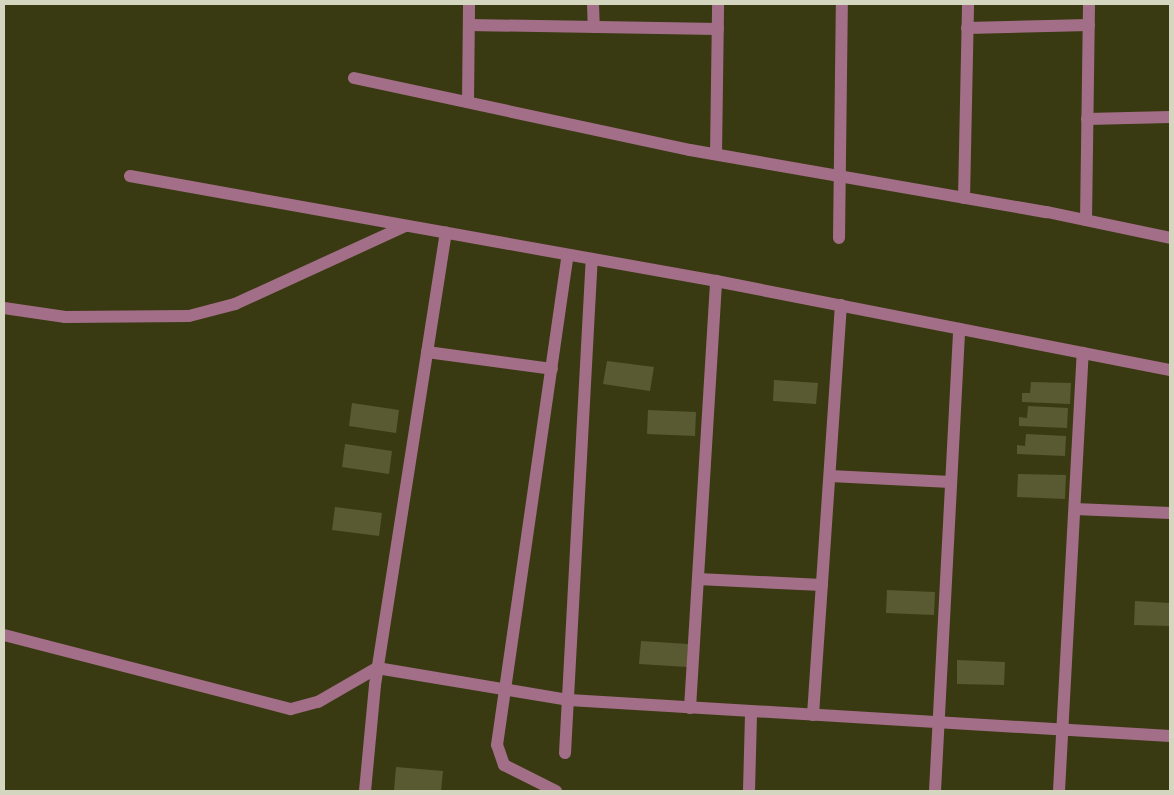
<!DOCTYPE html>
<style>
body{margin:0}
#map{position:relative;width:1174px;height:795px;overflow:hidden;background:#3a3a12;font-family:Jost,sans-serif}
div>[style]{position:absolute}
.building>*{inset:0;background:#595a32}
.minor>*{height:12px;margin:-6px;padding:0 6px;transform-origin:6px;border-radius:6px;background:#a36f88}
span{translate:-50% -50%;white-space:nowrap;text-align:center;line-height:1.15;-webkit-text-stroke:4px #20200f;paint-order:stroke}
.frame{position:absolute;inset:0;border:5px solid #d5d6c0;pointer-events:none}
</style>
<div id="map">
<div class="building">
<i style="clip-path:polygon(607px 361px,654px 367px,650px 391px,603px 384px)"></i>
<i style="clip-path:polygon(774px 380px,818px 383px,816px 404px,773px 401px)"></i>
<i style="clip-path:polygon(1031px 382px,1071px 383px,1070px 404px,1022px 402px,1022px 393px,1030px 393px)"></i>
<i style="clip-path:polygon(352px 403px,399px 410px,396px 433px,349px 426px)"></i>
<i style="clip-path:polygon(1028px 406px,1068px 408px,1067px 428px,1019px 426px,1019px 417px,1027px 418px)"></i>
<i style="clip-path:polygon(648px 410px,696px 412px,695px 436px,647px 434px)"></i>
<i style="clip-path:polygon(1026px 434px,1066px 436px,1065px 456px,1017px 454px,1017px 445px,1025px 446px)"></i>
<i style="clip-path:polygon(345px 444px,392px 451px,389px 474px,342px 467px)"></i>
<i style="clip-path:polygon(1018px 474px,1066px 475px,1065px 499px,1017px 497px)"></i>
<i style="clip-path:polygon(335px 507px,382px 513px,379px 536px,332px 530px)"></i>
<i style="clip-path:polygon(887px 590px,935px 592px,934px 615px,886px 613px)"></i>
<i style="clip-path:polygon(1135px 601px,1170px 603px,1170px 626px,1134px 625px)"></i>
<i style="clip-path:polygon(641px 641px,688px 644px,687px 667px,639px 664px)"></i>
<i style="clip-path:polygon(957px 660px,1005px 662px,1004px 685px,957px 684px)"></i>
<i style="clip-path:polygon(396px 767px,443px 771px,441px 791px,394px 790px)"></i>
</div>
<div class="minor">
<i style="left:593px;top:4px;width:23px;rotate:88deg"></i>
<i style="left:469px;top:25px;width:249px;rotate:0.9deg"></i>
<i style="left:967px;top:28px;width:122px;rotate:-1.4deg"></i>
<i style="left:354px;top:78px;width:344px;rotate:12.1deg"></i>
<i style="left:690px;top:150px;width:362px;rotate:9.9deg"></i>
<i style="left:1047px;top:212px;width:126px;rotate:11.9deg"></i>
<i style="left:468px;top:102px;width:98px;rotate:-89.4deg"></i>
<i style="left:1087px;top:119px;width:83px;rotate:-1.4deg"></i>
<i style="left:716px;top:154px;width:150px;rotate:-89.2deg"></i>
<i style="left:130px;top:176px;width:595px;rotate:10.16deg"></i>
<i style="left:716px;top:281px;width:463px;rotate:11.1deg"></i>
<i style="left:964px;top:198px;width:194px;rotate:-88.8deg"></i>
<i style="left:1086px;top:220px;width:216px;rotate:-89.2deg"></i>
<i style="left:839px;top:238px;width:234px;rotate:-89.3deg"></i>
<i style="left:4px;top:308px;width:62px;rotate:8.4deg"></i>
<i style="left:65px;top:317px;width:124px;rotate:-0.5deg"></i>
<i style="left:189px;top:316px;width:48px;rotate:-14.6deg"></i>
<i style="left:235px;top:304px;width:187px;rotate:-24.6deg"></i>
<i style="left:427px;top:352px;width:126px;rotate:7.7deg"></i>
<i style="left:830px;top:476px;width:121px;rotate:2.8deg"></i>
<i style="left:1075px;top:509px;width:95px;rotate:2.4deg"></i>
<i style="left:698px;top:579px;width:124px;rotate:2.8deg"></i>
<i style="left:4px;top:635px;width:296px;rotate:14.5deg"></i>
<i style="left:291px;top:709px;width:28px;rotate:-15deg"></i>
<i style="left:318px;top:702px;width:68px;rotate:-30deg"></i>
<i style="left:377px;top:668px;width:195px;rotate:9.5deg"></i>
<i style="left:569px;top:700px;width:602px;rotate:3.43deg"></i>
<i style="left:690px;top:708px;width:428px;rotate:-86.5deg"></i>
<i style="left:813px;top:715px;width:411px;rotate:-86.1deg"></i>
<i style="left:565px;top:753px;width:495px;rotate:-86.9deg"></i>
<i style="left:365px;top:791px;width:106px;rotate:-84.6deg"></i>
<i style="left:375px;top:685px;width:458px;rotate:-81.1deg"></i>
<i style="left:556px;top:791px;width:58px;rotate:-153.4deg"></i>
<i style="left:504px;top:765px;width:21px;rotate:-109deg"></i>
<i style="left:497px;top:745px;width:495px;rotate:-81.8deg"></i>
<i style="left:749px;top:791px;width:79px;rotate:-88.5deg"></i>
<i style="left:935px;top:791px;width:463px;rotate:-87deg"></i>
<i style="left:1059px;top:791px;width:439px;rotate:-86.9deg"></i>
</div>
<div class="frame"></div>
</div>
